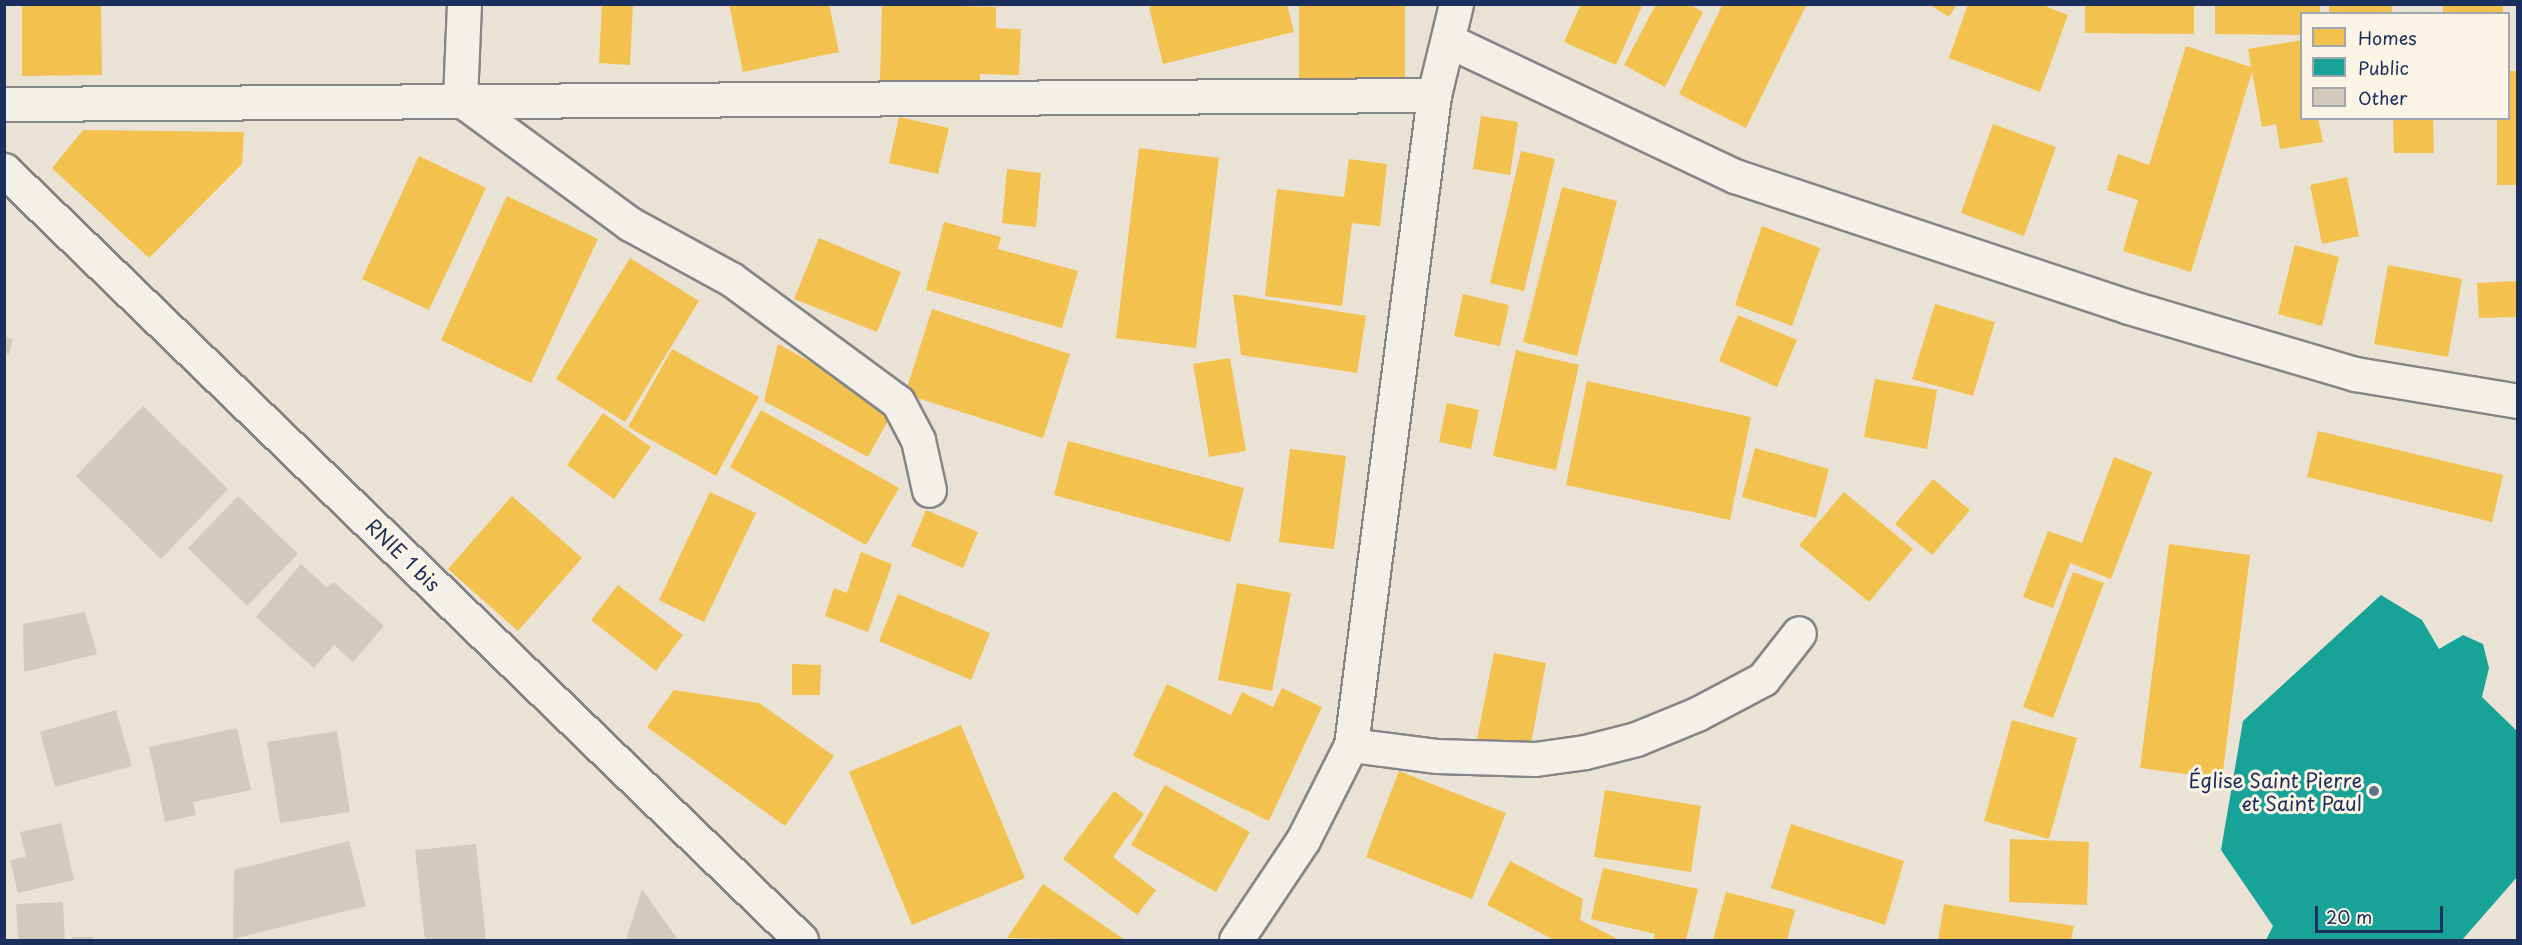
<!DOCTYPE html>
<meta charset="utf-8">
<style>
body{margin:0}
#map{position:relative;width:2522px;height:945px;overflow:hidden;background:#eae3d5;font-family:"Playpen Sans",sans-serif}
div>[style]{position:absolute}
.homes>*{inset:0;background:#f2c14e}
.public>*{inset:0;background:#17a398}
.building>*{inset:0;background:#d2cbbc}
.roads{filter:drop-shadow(2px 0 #848587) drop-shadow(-2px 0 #848587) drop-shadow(0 2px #848587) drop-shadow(0 -2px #848587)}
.minor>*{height:33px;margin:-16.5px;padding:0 16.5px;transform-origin:16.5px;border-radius:16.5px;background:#f3f0e9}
.major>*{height:33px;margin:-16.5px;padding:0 16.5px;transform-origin:16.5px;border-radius:16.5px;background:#f3f0e9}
.dots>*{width:16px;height:16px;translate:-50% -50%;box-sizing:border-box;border:3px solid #fcf5e5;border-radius:50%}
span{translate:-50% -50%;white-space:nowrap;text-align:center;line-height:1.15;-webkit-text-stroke:6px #fcf5e5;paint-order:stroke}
.street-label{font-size:20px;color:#1b2f5e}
.poi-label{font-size:20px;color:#1b2f5e}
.right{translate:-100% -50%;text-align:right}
.frame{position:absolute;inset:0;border:6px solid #1b2f5e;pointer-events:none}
.legend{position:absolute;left:2300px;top:12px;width:210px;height:108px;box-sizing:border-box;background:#fcf5e5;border:2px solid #a2a6af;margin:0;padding:8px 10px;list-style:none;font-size:18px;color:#1b2f5e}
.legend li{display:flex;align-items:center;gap:12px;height:30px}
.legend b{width:30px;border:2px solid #a2a6af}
.scale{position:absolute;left:2315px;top:906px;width:128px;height:27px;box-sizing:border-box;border:3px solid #1b2f5e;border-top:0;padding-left:8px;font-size:18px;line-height:21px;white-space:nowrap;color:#1b2f5e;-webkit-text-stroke:4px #fcf5e5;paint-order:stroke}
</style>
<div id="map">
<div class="homes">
<i style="clip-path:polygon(22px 4px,101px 4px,102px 75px,22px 76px)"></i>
<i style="clip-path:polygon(602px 4px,633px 4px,630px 65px,599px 63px)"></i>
<i style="clip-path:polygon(729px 4px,829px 4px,839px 52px,743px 72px)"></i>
<i style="clip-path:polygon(882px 4px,996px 7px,996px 28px,1021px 29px,1019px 75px,980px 74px,980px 86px,880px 82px)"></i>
<i style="clip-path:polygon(1160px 4px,1287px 4px,1294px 32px,1163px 64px,1149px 7px)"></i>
<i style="clip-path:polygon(1299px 4px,1405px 4px,1405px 83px,1299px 83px)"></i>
<i style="clip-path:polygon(1581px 4px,1643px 4px,1616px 65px,1564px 42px)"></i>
<i style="clip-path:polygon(1656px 4px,1689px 4px,1703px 12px,1665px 87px,1624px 65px)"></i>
<i style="clip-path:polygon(1723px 4px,1807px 4px,1746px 128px,1679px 94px)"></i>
<i style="clip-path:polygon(1928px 4px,1957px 4px,1949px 17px)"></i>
<i style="clip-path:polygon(1968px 4px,2040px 4px,2068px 15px,2040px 92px,1949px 58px)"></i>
<i style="clip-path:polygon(2085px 4px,2194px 4px,2194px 34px,2085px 33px)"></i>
<i style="clip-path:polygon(2215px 4px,2320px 4px,2320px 14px,2302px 14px,2302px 35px,2215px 34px)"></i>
<i style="clip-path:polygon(2329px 4px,2392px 4px,2392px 14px,2329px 14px)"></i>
<i style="clip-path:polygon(2443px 4px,2503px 4px,2503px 14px,2443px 14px)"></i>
<i style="clip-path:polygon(2302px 40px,2302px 118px,2318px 118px,2323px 142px,2280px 149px,2276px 124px,2262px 127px,2252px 72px,2191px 272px,2123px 251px,2138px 200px,2107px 190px,2118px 154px,2149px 165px,2186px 46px,2251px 67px,2248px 49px)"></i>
<i style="clip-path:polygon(2508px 71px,2518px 71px,2518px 185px,2497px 185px,2497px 118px,2508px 118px)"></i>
<i style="clip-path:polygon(1481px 116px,1518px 122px,1510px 175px,1473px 169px)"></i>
<i style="clip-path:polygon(899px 117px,949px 128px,938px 174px,889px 163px)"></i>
<i style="clip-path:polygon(2393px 118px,2433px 118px,2434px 153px,2394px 153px)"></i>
<i style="clip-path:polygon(1993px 124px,2056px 147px,2024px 236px,1961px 213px)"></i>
<i style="clip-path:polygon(83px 130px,244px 132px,242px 164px,149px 258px,52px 168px)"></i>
<i style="clip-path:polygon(1139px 148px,1219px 158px,1196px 348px,1116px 338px)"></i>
<i style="clip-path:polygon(1521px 151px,1555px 159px,1524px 291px,1490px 283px)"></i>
<i style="clip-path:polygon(419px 156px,486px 188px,429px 310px,362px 279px)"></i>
<i style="clip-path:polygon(1349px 159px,1387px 164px,1380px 226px,1352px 223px,1342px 306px,1265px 296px,1277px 189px,1344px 197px)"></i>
<i style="clip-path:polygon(1007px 169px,1041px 173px,1036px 227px,1002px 223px)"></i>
<i style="clip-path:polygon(2347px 177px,2359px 236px,2322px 244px,2310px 185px)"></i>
<i style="clip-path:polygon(1562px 187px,1617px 201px,1577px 356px,1523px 342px)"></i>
<i style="clip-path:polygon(507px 196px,598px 239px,531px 383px,441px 340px)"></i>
<i style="clip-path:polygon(944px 222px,1001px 237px,998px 249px,1078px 271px,1062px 328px,926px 290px)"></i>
<i style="clip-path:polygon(1762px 226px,1820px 248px,1792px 326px,1735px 305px)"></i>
<i style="clip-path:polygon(819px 238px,901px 272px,877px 332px,794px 299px)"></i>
<i style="clip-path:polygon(2295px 245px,2339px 257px,2322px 326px,2278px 314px)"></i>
<i style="clip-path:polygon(630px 258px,699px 301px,625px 422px,556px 379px)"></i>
<i style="clip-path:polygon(2388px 265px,2462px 279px,2448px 357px,2374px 344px)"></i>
<i style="clip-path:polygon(2518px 281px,2518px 317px,2479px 318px,2477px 283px)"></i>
<i style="clip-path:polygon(1233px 294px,1366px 316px,1357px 373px,1241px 355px)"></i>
<i style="clip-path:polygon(1463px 294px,1509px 305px,1500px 346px,1454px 336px)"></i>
<i style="clip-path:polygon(1935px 304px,1995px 322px,1973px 396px,1912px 379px)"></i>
<i style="clip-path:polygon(932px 309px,1070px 354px,1043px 438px,905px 394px)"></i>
<i style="clip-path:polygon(1738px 315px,1797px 340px,1777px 387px,1719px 361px)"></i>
<i style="clip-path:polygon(778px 344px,895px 408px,868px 457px,764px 401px)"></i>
<i style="clip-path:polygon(672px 349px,759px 397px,716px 476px,628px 427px)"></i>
<i style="clip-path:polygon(1516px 350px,1579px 365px,1556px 470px,1493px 456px)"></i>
<i style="clip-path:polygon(1230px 358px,1246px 451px,1209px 457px,1193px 364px)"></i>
<i style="clip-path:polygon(1875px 379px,1937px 390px,1927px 449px,1864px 437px)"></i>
<i style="clip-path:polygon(1587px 381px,1751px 417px,1730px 520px,1566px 485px)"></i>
<i style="clip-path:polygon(1447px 403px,1479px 410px,1471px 449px,1439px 442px)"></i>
<i style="clip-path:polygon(761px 410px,899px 488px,866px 545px,730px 467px)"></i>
<i style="clip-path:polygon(603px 413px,651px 447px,614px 499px,567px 465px)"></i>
<i style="clip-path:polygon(2318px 431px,2503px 475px,2492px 522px,2307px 477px)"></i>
<i style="clip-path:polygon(1068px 441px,1244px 488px,1230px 542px,1054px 495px)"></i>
<i style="clip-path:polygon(1755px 448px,1829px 469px,1816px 518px,1742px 497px)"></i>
<i style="clip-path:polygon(1290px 449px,1346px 456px,1334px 549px,1279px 542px)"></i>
<i style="clip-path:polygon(2114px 457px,2152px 472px,2111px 579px,2070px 563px,2053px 608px,2023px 597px,2048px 531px,2082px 543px)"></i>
<i style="clip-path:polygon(1933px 479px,1970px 510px,1932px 555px,1895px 524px)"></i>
<i style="clip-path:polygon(710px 492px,756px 513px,704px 622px,659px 600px)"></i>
<i style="clip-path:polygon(1844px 492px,1913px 549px,1869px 602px,1799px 545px)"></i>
<i style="clip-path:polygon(512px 496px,582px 558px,518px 631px,448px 569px)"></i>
<i style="clip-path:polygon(926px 510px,978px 532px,963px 568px,911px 546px)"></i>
<i style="clip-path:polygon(2169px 544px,2250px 555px,2222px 779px,2140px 768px)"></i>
<i style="clip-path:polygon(861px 552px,892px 564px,868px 632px,825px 616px,834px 588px,847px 593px)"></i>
<i style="clip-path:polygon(2073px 572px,2104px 583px,2053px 718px,2023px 707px)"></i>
<i style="clip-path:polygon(1237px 583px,1291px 593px,1272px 691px,1218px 680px)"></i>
<i style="clip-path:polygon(618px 585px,683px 635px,656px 671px,591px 620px)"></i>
<i style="clip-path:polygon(898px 594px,990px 633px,971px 680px,879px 641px)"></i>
<i style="clip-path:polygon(1494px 653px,1546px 663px,1530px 749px,1477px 739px)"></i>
<i style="clip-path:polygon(792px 664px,821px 665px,820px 695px,792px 695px)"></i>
<i style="clip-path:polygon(1167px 684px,1231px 715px,1242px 692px,1273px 707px,1282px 688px,1322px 707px,1269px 821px,1133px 756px)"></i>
<i style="clip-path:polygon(674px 690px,759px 703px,834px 756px,785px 826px,647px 727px)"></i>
<i style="clip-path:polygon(2012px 720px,2077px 738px,2049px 839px,1984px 821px)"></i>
<i style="clip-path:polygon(961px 725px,1025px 878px,912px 925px,849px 772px)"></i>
<i style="clip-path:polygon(1399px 771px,1506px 813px,1472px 899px,1366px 857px)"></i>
<i style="clip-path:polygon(1165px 785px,1250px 832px,1216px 892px,1131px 845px)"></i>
<i style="clip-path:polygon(1605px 790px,1701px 806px,1691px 872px,1594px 857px)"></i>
<i style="clip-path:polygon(1114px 791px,1144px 814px,1113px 857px,1156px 890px,1137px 915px,1063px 859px)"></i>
<i style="clip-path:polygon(1791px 824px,1904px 861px,1885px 925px,1771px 888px)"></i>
<i style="clip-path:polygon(2010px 839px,2089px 842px,2087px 905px,2009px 902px)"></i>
<i style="clip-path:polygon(1510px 861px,1583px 899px,1580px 920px,1620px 940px,1554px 940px,1487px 905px)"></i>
<i style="clip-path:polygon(1603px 868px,1698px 889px,1686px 940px,1653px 940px,1655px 934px,1591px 919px)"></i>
<i style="clip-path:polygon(1043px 884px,1125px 940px,1007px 938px)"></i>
<i style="clip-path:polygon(1726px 892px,1795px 910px,1787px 940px,1713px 940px)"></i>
<i style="clip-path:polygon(1944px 904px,2074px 926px,2071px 940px,1938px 940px)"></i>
</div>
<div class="public">
<i style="clip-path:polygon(2381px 595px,2422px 620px,2439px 649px,2463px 635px,2483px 644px,2489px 668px,2482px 697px,2518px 732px,2518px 876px,2462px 940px,2266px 940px,2273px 926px,2221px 850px,2243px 721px)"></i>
</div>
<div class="building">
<i style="clip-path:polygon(4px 336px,13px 339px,9px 354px,4px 352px)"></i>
<i style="clip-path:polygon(143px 406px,228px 489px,161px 559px,76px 476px)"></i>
<i style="clip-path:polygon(238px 496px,298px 554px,247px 606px,188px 548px)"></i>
<i style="clip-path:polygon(301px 564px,326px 587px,334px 582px,384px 626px,353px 662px,334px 645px,314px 668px,256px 617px)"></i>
<i style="clip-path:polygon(85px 612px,97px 654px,24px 672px,23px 624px)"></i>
<i style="clip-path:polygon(116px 710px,132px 766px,55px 787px,40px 732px)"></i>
<i style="clip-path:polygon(237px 728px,251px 790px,193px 802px,196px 815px,165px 822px,149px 747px)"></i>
<i style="clip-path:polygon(337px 731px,350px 812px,280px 823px,267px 742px)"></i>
<i style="clip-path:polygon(61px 823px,74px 880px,18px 893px,10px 860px,26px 857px,20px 832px)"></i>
<i style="clip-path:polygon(349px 841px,366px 906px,233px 939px,234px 870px)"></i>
<i style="clip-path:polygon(476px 844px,486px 940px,425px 940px,415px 850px)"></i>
<i style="clip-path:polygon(642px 889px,678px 940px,626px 940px)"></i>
<i style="clip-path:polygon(63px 902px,65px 940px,18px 940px,16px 904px)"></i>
<i style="clip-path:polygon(72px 937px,93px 937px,93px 940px,72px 940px)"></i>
</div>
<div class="roads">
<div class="minor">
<i style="left:464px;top:4px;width:95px;rotate:92.4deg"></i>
<i style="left:460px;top:99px;width:211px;rotate:36.3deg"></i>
<i style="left:630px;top:224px;width:115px;rotate:28.6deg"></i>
<i style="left:731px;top:279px;width:207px;rotate:36.4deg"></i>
<i style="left:898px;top:402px;width:43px;rotate:62.2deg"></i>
<i style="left:918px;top:440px;width:51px;rotate:77.6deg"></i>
<i style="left:1449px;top:41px;width:316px;rotate:25.3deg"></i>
<i style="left:1735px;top:176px;width:415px;rotate:18.4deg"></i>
<i style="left:2129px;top:307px;width:236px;rotate:16.5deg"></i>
<i style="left:2355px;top:374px;width:165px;rotate:9.4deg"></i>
<i style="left:4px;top:104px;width:1430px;rotate:-0.36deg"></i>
<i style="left:1351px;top:745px;width:87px;rotate:7.3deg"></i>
<i style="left:1437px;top:756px;width:98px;rotate:1.8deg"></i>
<i style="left:1535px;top:759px;width:50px;rotate:-8deg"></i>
<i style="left:1585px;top:752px;width:53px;rotate:-14.3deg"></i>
<i style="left:1636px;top:739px;width:66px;rotate:-22.3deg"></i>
<i style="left:1697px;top:714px;width:75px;rotate:-27.9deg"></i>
<i style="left:1763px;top:679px;width:58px;rotate:-52deg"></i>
<i style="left:1236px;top:940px;width:120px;rotate:-56.2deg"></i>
<i style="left:1303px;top:840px;width:106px;rotate:-63.2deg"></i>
<i style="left:1351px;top:745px;width:655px;rotate:-82.72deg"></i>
<i style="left:1434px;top:95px;width:94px;rotate:-76.4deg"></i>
</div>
<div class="major">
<i style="left:4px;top:170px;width:1108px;rotate:44.01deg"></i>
</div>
</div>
<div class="dots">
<i style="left:2374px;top:791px;background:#636e88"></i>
</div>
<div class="street-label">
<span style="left:403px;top:555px;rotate:44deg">RNIE 1 bis</span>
</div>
<div class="poi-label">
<span class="right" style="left:2362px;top:792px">Église Saint Pierre<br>et Saint Paul</span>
</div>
<div class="frame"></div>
<ul class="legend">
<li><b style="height:16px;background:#f2c14e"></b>Homes</li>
<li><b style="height:16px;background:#17a398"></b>Public</li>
<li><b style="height:16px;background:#d2cbbc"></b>Other</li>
</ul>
<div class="scale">20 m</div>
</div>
